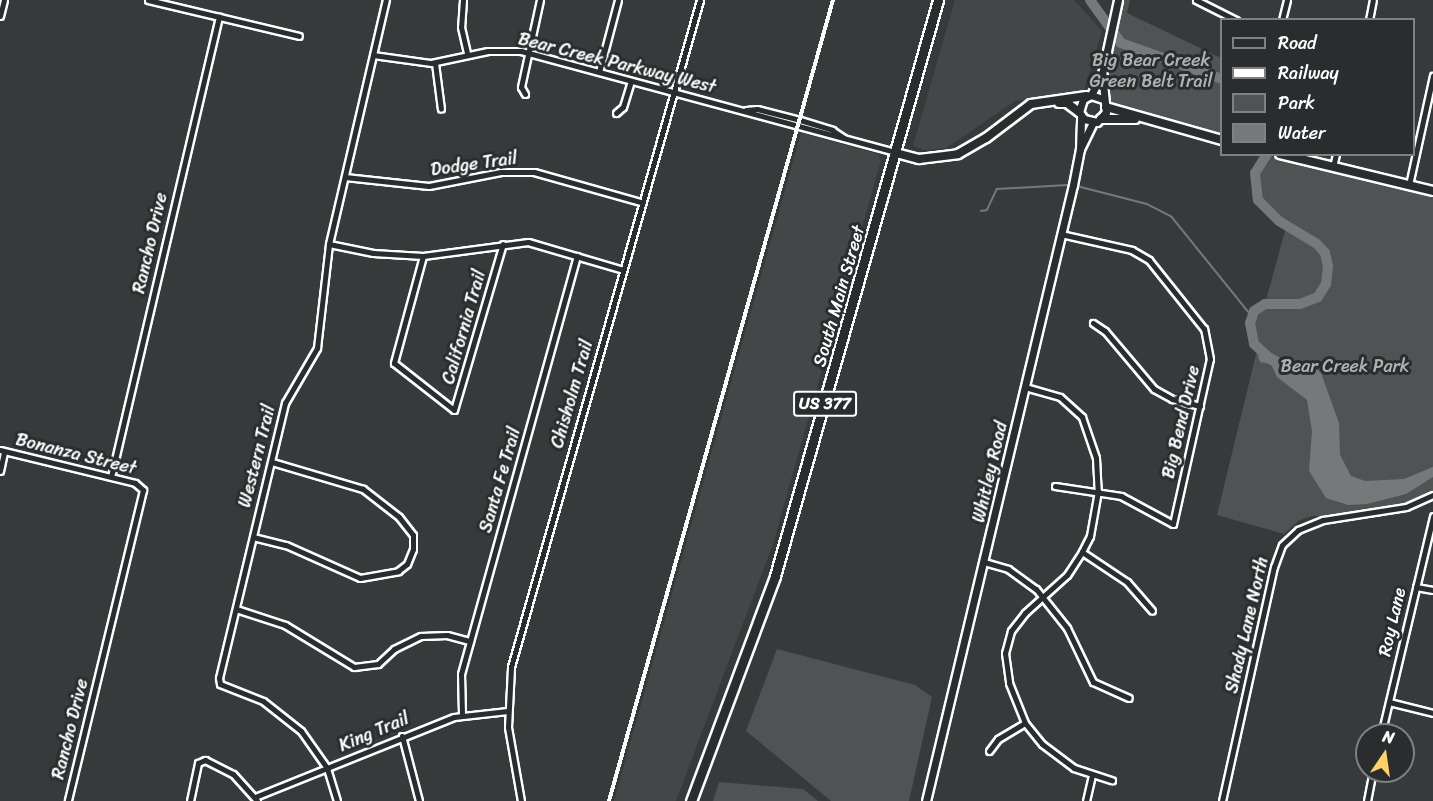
<!DOCTYPE html>
<style>
body{margin:0}
#map{position:relative;width:1433px;height:801px;overflow:hidden;background:#373a3b;font-family:Sriracha,sans-serif}
div>[style]{position:absolute}
.built>*{inset:0;background:#444748}
.green>*{inset:0;background:#505354}
.water>*{inset:0;background:#767879}
.stream>*{height:1.5px;margin:-0.75px;padding:0 0.75px;transform-origin:0.75px;border-radius:0.75px;background:#767879}
.river>*{height:10px;margin:-5px;padding:0 5px;transform-origin:5px;border-radius:5px;background:#767879}
.roads{filter:drop-shadow(2px 0 #fff) drop-shadow(-2px 0 #fff) drop-shadow(0 2px #fff) drop-shadow(0 -2px #fff)}
.minor>*{height:5px;margin:-2.5px;padding:0 2.5px;transform-origin:2.5px;border-radius:2.5px;background:#2a2d2e}
.tertiary>*{height:7px;margin:-3.5px;padding:0 3.5px;transform-origin:3.5px;border-radius:3.5px;background:#2a2d2e}
.secondary>*{height:8px;margin:-4px;padding:0 4px;transform-origin:4px;border-radius:4px;background:#2a2d2e}
.primary>*{height:9px;margin:-4.5px;padding:0 4.5px;transform-origin:4.5px;border-radius:4.5px;background:#2a2d2e}
.rail>*{height:4px;margin-top:-2px;transform-origin:0;background:repeating-linear-gradient(90deg,#2a2d2e 0 4.5px,#fff 0 9px);box-sizing:border-box;border-block:2px solid #fff}
span{translate:-50% -50%;white-space:nowrap;text-align:center;line-height:1.15;-webkit-text-stroke:6px #2a2d2e;paint-order:stroke}
.shield-label span{padding:2px 4px;background:#2a2d2e;border:2px solid;border-radius:4px;-webkit-text-stroke-width:0}
.shield-label{font-size:16px;color:#fff;font-weight:700}
.park-label{font-size:18px;color:#b0b2b2}
.street-label{font-size:18px;color:#fff}
.legend{position:absolute;left:1220px;top:18px;width:195px;height:138px;box-sizing:border-box;background:#2a2d2e;border:2px solid #7f8182;margin:0;padding:8px 10px;list-style:none;font-size:18px;color:#fff}
.legend li{display:flex;align-items:center;gap:12px;height:30px}
.legend b{width:30px;border:2px solid #7f8182}
.north{position:absolute;left:1355px;top:723px;width:60px;height:60px;box-sizing:border-box;background:#2a2d2e;border:2px solid #7f8182;border-radius:50%;rotate:13deg;font-size:16px;font-weight:700;line-height:24px;text-align:center;color:#fff}
.north::after{content:'';display:block;margin:auto;width:21px;height:27px;background:#ffd166;clip-path:polygon(50% 0,100% 100%,50% 72%,0 100%)}
</style>
<div id="map">
<div class="built">
<i style="clip-path:polygon(955px 0,1074px 0,1102px 31px,1084px 91px,1015px 101px,946px 148px,925px 150px,913px 146px)"></i>
<i style="clip-path:polygon(801px 133px,878px 154px,881px 160px,773px 544px,676px 801px,614px 801px)"></i>
</div>
<div class="green">
<i style="clip-path:polygon(1120px 0,1130px 0,1127px 13px,1221px 58px,1221px 134px,1117px 107px,1108px 101px,1105px 62px)"></i>
<i style="clip-path:polygon(1268px 156px,1433px 197px,1433px 495px,1416px 503px,1339px 516px,1312px 516px,1298px 521px,1284px 534px,1217px 515px,1257px 350px,1251px 334px,1251px 315px,1265px 304px,1286px 227px,1263px 208px,1255px 190px,1255px 173px)"></i>
<i style="clip-path:polygon(777px 649px,915px 685px,932px 697px,909px 801px,831px 801px,746px 731px)"></i>
<i style="clip-path:polygon(719px 782px,803px 789px,818px 801px,713px 801px)"></i>
</div>
<div class="water">
<i style="clip-path:polygon(1264px 349px,1286px 361px,1311px 365px,1321px 373px,1339px 423px,1340px 455px,1351px 476px,1365px 481px,1404px 479px,1433px 467px,1433px 477px,1406px 494px,1367px 504px,1348px 505px,1326px 498px,1309px 471px,1312px 431px,1307px 400px,1277px 377px,1271px 364px,1260px 362px,1258px 356px)"></i>
</div>
<div class="stream">
<i style="left:1077px;top:186px;width:72px;rotate:14.4deg"></i>
<i style="left:1147px;top:204px;width:28px;rotate:27deg"></i>
<i style="left:1172px;top:217px;width:126px;rotate:51.1deg"></i>
<i style="left:981px;top:211px;width:6px;rotate:-9deg"></i>
<i style="left:987px;top:210px;width:23px;rotate:-65deg"></i>
<i style="left:997px;top:189px;width:70px;rotate:-3.3deg"></i>
</div>
<div class="river">
<i style="left:1090px;top:0;width:53px;rotate:54.2deg"></i>
<i style="left:1121px;top:43px;width:107px;rotate:19.6deg"></i>
<i style="left:1267px;top:154px;width:22px;rotate:122deg"></i>
<i style="left:1255px;top:173px;width:27px;rotate:84deg"></i>
<i style="left:1258px;top:200px;width:30px;rotate:45deg"></i>
<i style="left:1279px;top:221px;width:44px;rotate:31.2deg"></i>
<i style="left:1317px;top:244px;width:12px;rotate:48deg"></i>
<i style="left:1325px;top:253px;width:13px;rotate:77deg"></i>
<i style="left:1328px;top:266px;width:18px;rotate:96deg"></i>
<i style="left:1326px;top:284px;width:15px;rotate:122deg"></i>
<i style="left:1318px;top:297px;width:19px;rotate:159deg"></i>
<i style="left:1300px;top:304px;width:35px;rotate:180deg"></i>
<i style="left:1265px;top:304px;width:13px;rotate:148deg"></i>
<i style="left:1254px;top:311px;width:13px;rotate:108deg"></i>
<i style="left:1250px;top:323px;width:21px;rotate:79deg"></i>
<i style="left:1254px;top:344px;width:25px;rotate:42deg"></i>
</div>
<div class="roads">
<div class="minor">
<i style="left:148px;top:0;width:155px;rotate:13.4deg"></i>
<i style="left:463px;top:0;width:27px;rotate:94deg"></i>
<i style="left:461px;top:27px;width:28px;rotate:77deg"></i>
<i style="left:1196px;top:0;width:45px;rotate:26.6deg"></i>
<i style="left:0;top:16px;width:16px;rotate:-76deg"></i>
<i style="left:1282px;top:20px;width:21px;rotate:-76deg"></i>
<i style="left:1369px;top:20px;width:20px;rotate:-79deg"></i>
<i style="left:373px;top:55px;width:59px;rotate:7.9deg"></i>
<i style="left:431px;top:63px;width:58px;rotate:-11.9deg"></i>
<i style="left:488px;top:51px;width:33px"></i>
<i style="left:521px;top:51px;width:387px;rotate:15.1deg"></i>
<i style="left:435px;top:63px;width:46px;rotate:82.6deg"></i>
<i style="left:599px;top:72px;width:74px;rotate:-75.2deg"></i>
<i style="left:525px;top:94px;width:8px;rotate:-120deg"></i>
<i style="left:521px;top:87px;width:89px;rotate:-77.7deg"></i>
<i style="left:746px;top:110px;width:11px;rotate:-5deg"></i>
<i style="left:757px;top:109px;width:44px;rotate:14.3deg"></i>
<i style="left:800px;top:120px;width:34px;rotate:17deg"></i>
<i style="left:832px;top:130px;width:14px;rotate:34deg"></i>
<i style="left:616px;top:113px;width:9px;rotate:-41deg"></i>
<i style="left:623px;top:107px;width:27px;rotate:-73deg"></i>
<i style="left:1333px;top:167px;width:13px;rotate:-77deg"></i>
<i style="left:345px;top:177px;width:84px;rotate:6.1deg"></i>
<i style="left:429px;top:186px;width:73px;rotate:-11deg"></i>
<i style="left:501px;top:172px;width:33px"></i>
<i style="left:534px;top:172px;width:111px;rotate:15.7deg"></i>
<i style="left:1409px;top:185px;width:112px;rotate:-77.6deg"></i>
<i style="left:329px;top:244px;width:45px;rotate:11.6deg"></i>
<i style="left:373px;top:253px;width:50px;rotate:3.4deg"></i>
<i style="left:423px;top:256px;width:106px;rotate:-7.6deg"></i>
<i style="left:528px;top:242px;width:99px;rotate:16.4deg"></i>
<i style="left:423px;top:256px;width:111px;rotate:105.2deg"></i>
<i style="left:394px;top:363px;width:76px;rotate:38.1deg"></i>
<i style="left:454px;top:410px;width:173px;rotate:-73.6deg"></i>
<i style="left:1093px;top:323px;width:14px;rotate:34deg"></i>
<i style="left:1105px;top:331px;width:76px;rotate:49.8deg"></i>
<i style="left:1154px;top:389px;width:21px;rotate:29deg"></i>
<i style="left:1172px;top:399px;width:29px;rotate:14deg"></i>
<i style="left:1025px;top:387px;width:36px;rotate:16deg"></i>
<i style="left:1060px;top:397px;width:30px;rotate:42deg"></i>
<i style="left:1082px;top:417px;width:43px;rotate:71.1deg"></i>
<i style="left:1096px;top:458px;width:33px;rotate:87deg"></i>
<i style="left:1098px;top:491px;width:46px;rotate:100.1deg"></i>
<i style="left:1090px;top:536px;width:18px;rotate:117deg"></i>
<i style="left:1082px;top:552px;width:27px;rotate:123deg"></i>
<i style="left:1067px;top:575px;width:57px;rotate:137.9deg"></i>
<i style="left:1025px;top:613px;width:23px;rotate:128deg"></i>
<i style="left:1011px;top:631px;width:23px;rotate:105deg"></i>
<i style="left:1005px;top:653px;width:30px;rotate:82deg"></i>
<i style="left:1009px;top:683px;width:43px;rotate:68.2deg"></i>
<i style="left:1025px;top:723px;width:27px;rotate:51deg"></i>
<i style="left:1042px;top:744px;width:40px;rotate:37deg"></i>
<i style="left:1074px;top:768px;width:40px;rotate:18deg"></i>
<i style="left:0;top:450px;width:139px;rotate:13.7deg"></i>
<i style="left:135px;top:483px;width:11px;rotate:41deg"></i>
<i style="left:143px;top:490px;width:320px;rotate:103.6deg"></i>
<i style="left:0;top:471px;width:19px;rotate:-78deg"></i>
<i style="left:111px;top:477px;width:473px;rotate:-76.8deg"></i>
<i style="left:1055px;top:486px;width:67px;rotate:8.6deg"></i>
<i style="left:1121px;top:496px;width:59px;rotate:28.3deg"></i>
<i style="left:1173px;top:524px;width:169px;rotate:-77.4deg"></i>
<i style="left:1210px;top:359px;width:31px;rotate:-101deg"></i>
<i style="left:1204px;top:329px;width:88px;rotate:-128.6deg"></i>
<i style="left:1149px;top:260px;width:20px;rotate:-150deg"></i>
<i style="left:1132px;top:250px;width:73px;rotate:-167.3deg"></i>
<i style="left:253px;top:537px;width:34px;rotate:14deg"></i>
<i style="left:286px;top:545px;width:81px;rotate:24deg"></i>
<i style="left:360px;top:578px;width:39px;rotate:-10deg"></i>
<i style="left:398px;top:571px;width:11px;rotate:-38deg"></i>
<i style="left:407px;top:564px;width:16px;rotate:-68deg"></i>
<i style="left:413px;top:549px;width:14px;rotate:-90deg"></i>
<i style="left:413px;top:535px;width:23px;rotate:-128deg"></i>
<i style="left:399px;top:517px;width:46px;rotate:-142.1deg"></i>
<i style="left:363px;top:489px;width:95px;rotate:-163.5deg"></i>
<i style="left:1082px;top:552px;width:54px;rotate:33.7deg"></i>
<i style="left:1127px;top:582px;width:38px;rotate:49deg"></i>
<i style="left:984px;top:562px;width:25px;rotate:16deg"></i>
<i style="left:1008px;top:569px;width:34px;rotate:36deg"></i>
<i style="left:1036px;top:589px;width:50px;rotate:51.5deg"></i>
<i style="left:1067px;top:628px;width:60px;rotate:64.3deg"></i>
<i style="left:1093px;top:682px;width:39px;rotate:24deg"></i>
<i style="left:1416px;top:587px;width:17px;rotate:10deg"></i>
<i style="left:236px;top:609px;width:52px;rotate:18.1deg"></i>
<i style="left:285px;top:625px;width:81px;rotate:31.3deg"></i>
<i style="left:354px;top:667px;width:24px;rotate:-7deg"></i>
<i style="left:378px;top:664px;width:22px;rotate:-43deg"></i>
<i style="left:394px;top:649px;width:30px;rotate:-26deg"></i>
<i style="left:421px;top:636px;width:26px;rotate:-2deg"></i>
<i style="left:447px;top:635px;width:24px;rotate:15deg"></i>
<i style="left:1389px;top:702px;width:45px;rotate:14deg"></i>
<i style="left:462px;top:714px;width:40px;rotate:-91.4deg"></i>
<i style="left:461px;top:674px;width:434px;rotate:-74.5deg"></i>
<i style="left:1381px;top:735px;width:225px;rotate:-76.6deg"></i>
<i style="left:402px;top:736px;width:67px;rotate:75.3deg"></i>
<i style="left:989px;top:751px;width:15px;rotate:-53deg"></i>
<i style="left:998px;top:739px;width:31px;rotate:-31deg"></i>
<i style="left:255px;top:797px;width:214px;rotate:-21.9deg"></i>
<i style="left:454px;top:717px;width:54px;rotate:-6.3deg"></i>
<i style="left:190px;top:801px;width:39px;rotate:-78deg"></i>
<i style="left:198px;top:763px;width:8px;rotate:-23deg"></i>
<i style="left:205px;top:760px;width:31px;rotate:27deg"></i>
<i style="left:233px;top:774px;width:36px;rotate:48deg"></i>
<i style="left:337px;top:801px;width:34px;rotate:-107deg"></i>
<i style="left:327px;top:768px;width:45px;rotate:-125.1deg"></i>
<i style="left:301px;top:731px;width:48px;rotate:-141.7deg"></i>
<i style="left:263px;top:701px;width:46px;rotate:-158.4deg"></i>
<i style="left:220px;top:684px;width:6px;rotate:-99deg"></i>
<i style="left:219px;top:678px;width:283px;rotate:-76.5deg"></i>
<i style="left:285px;top:403px;width:64px;rotate:-59.8deg"></i>
<i style="left:317px;top:348px;width:105px;rotate:-83.4deg"></i>
<i style="left:329px;top:244px;width:251px;rotate:-76.9deg"></i>
<i style="left:521px;top:801px;width:75px;rotate:-100deg"></i>
<i style="left:508px;top:727px;width:60px;rotate:-87.1deg"></i>
<i style="left:511px;top:667px;width:693px;rotate:-74.18deg"></i>
<i style="left:1086px;top:801px;width:27px;rotate:-77deg"></i>
<i style="left:1222px;top:801px;width:240px;rotate:-77.5deg"></i>
<i style="left:1274px;top:567px;width:23px;rotate:-70deg"></i>
<i style="left:1282px;top:545px;width:22px;rotate:-43deg"></i>
<i style="left:1298px;top:530px;width:27px;rotate:-22deg"></i>
<i style="left:1323px;top:520px;width:84px;rotate:-8.9deg"></i>
<i style="left:1406px;top:507px;width:30px;rotate:-24deg"></i>
<i style="left:1367px;top:801px;width:31px;rotate:-79deg"></i>
</div>
<div class="tertiary">
<i style="left:1091px;top:95px;width:24px;rotate:-62deg"></i>
<i style="left:1103px;top:99px;width:13px;rotate:-162deg"></i>
<i style="left:1091px;top:95px;width:9px;rotate:153deg"></i>
<i style="left:1083px;top:99px;width:14px;rotate:107deg"></i>
<i style="left:1079px;top:112px;width:9px;rotate:54deg"></i>
<i style="left:1084px;top:119px;width:13px;rotate:13deg"></i>
<i style="left:1097px;top:122px;width:13px;rotate:-48deg"></i>
<i style="left:1106px;top:112px;width:38px;rotate:-96deg"></i>
<i style="left:1102px;top:74px;width:76px;rotate:-77.8deg"></i>
<i style="left:1080px;top:149px;width:30px;rotate:-64deg"></i>
<i style="left:926px;top:801px;width:633px;rotate:-76.58deg"></i>
<i style="left:1073px;top:185px;width:37px;rotate:-79deg"></i>
<i style="left:1080px;top:149px;width:33px;rotate:-88deg"></i>
</div>
<div class="secondary">
<i style="left:1059px;top:103px;width:8px"></i>
<i style="left:1067px;top:103px;width:15px;rotate:37deg"></i>
<i style="left:1106px;top:107px;width:121px;rotate:15.9deg"></i>
<i style="left:1101px;top:119px;width:34px"></i>
<i style="left:896px;top:153px;width:24px;rotate:15deg"></i>
<i style="left:919px;top:159px;width:39px;rotate:-7deg"></i>
<i style="left:958px;top:154px;width:32px;rotate:-30deg"></i>
<i style="left:986px;top:138px;width:56px;rotate:-37.1deg"></i>
<i style="left:1031px;top:104px;width:56px;rotate:-8.3deg"></i>
<i style="left:1280px;top:154px;width:157px;rotate:13.6deg"></i>
</div>
<div class="primary">
<i style="left:691px;top:801px;width:240px;rotate:-69.5deg"></i>
<i style="left:775px;top:576px;width:599px;rotate:-74.2deg"></i>
</div>
</div>
<div class="rail">
<i style="left:609px;top:801px;width:832px;rotate:-74.38deg"></i>
</div>
<div class="shield-label">
<span style="left:825px;top:404px">US 377</span>
</div>
<div class="park-label">
<span style="left:1151px;top:71px">Big Bear Creek<br>Green Belt Trail</span>
<span style="left:1345px;top:366px">Bear Creek Park</span>
</div>
<div class="street-label">
<span style="left:617px;top:63px;rotate:14deg">Bear Creek Parkway West</span>
<span style="left:474px;top:164px;rotate:-8deg">Dodge Trail</span>
<span style="left:150px;top:243px;rotate:-77deg">Rancho Drive</span>
<span style="left:839px;top:296px;rotate:-74deg">South Main Street</span>
<span style="left:464px;top:327px;rotate:-74deg">California Trail</span>
<span style="left:572px;top:394px;rotate:-74deg">Chisholm Trail</span>
<span style="left:1181px;top:422px;rotate:-77deg">Big Bend Drive</span>
<span style="left:76px;top:454px;rotate:14deg">Bonanza Street</span>
<span style="left:257px;top:456px;rotate:-76deg">Western Trail</span>
<span style="left:990px;top:472px;rotate:-77deg">Whitley Road</span>
<span style="left:500px;top:480px;rotate:-74deg">Santa Fe Trail</span>
<span style="left:1392px;top:622px;rotate:-77deg">Roy Lane</span>
<span style="left:1247px;top:625px;rotate:-77deg">Shady Lane North</span>
<span style="left:70px;top:729px;rotate:-76deg">Rancho Drive</span>
<span style="left:374px;top:732px;rotate:-23deg">King Trail</span>
</div>
<ul class="legend">
<li><b style="height:8px;background:#2a2d2e"></b>Road</li>
<li><b style="height:8px;background:#fff"></b>Railway</li>
<li><b style="height:16px;background:#505354"></b>Park</li>
<li><b style="height:16px;background:#767879"></b>Water</li>
</ul>
<div class="north">N</div>
</div>
